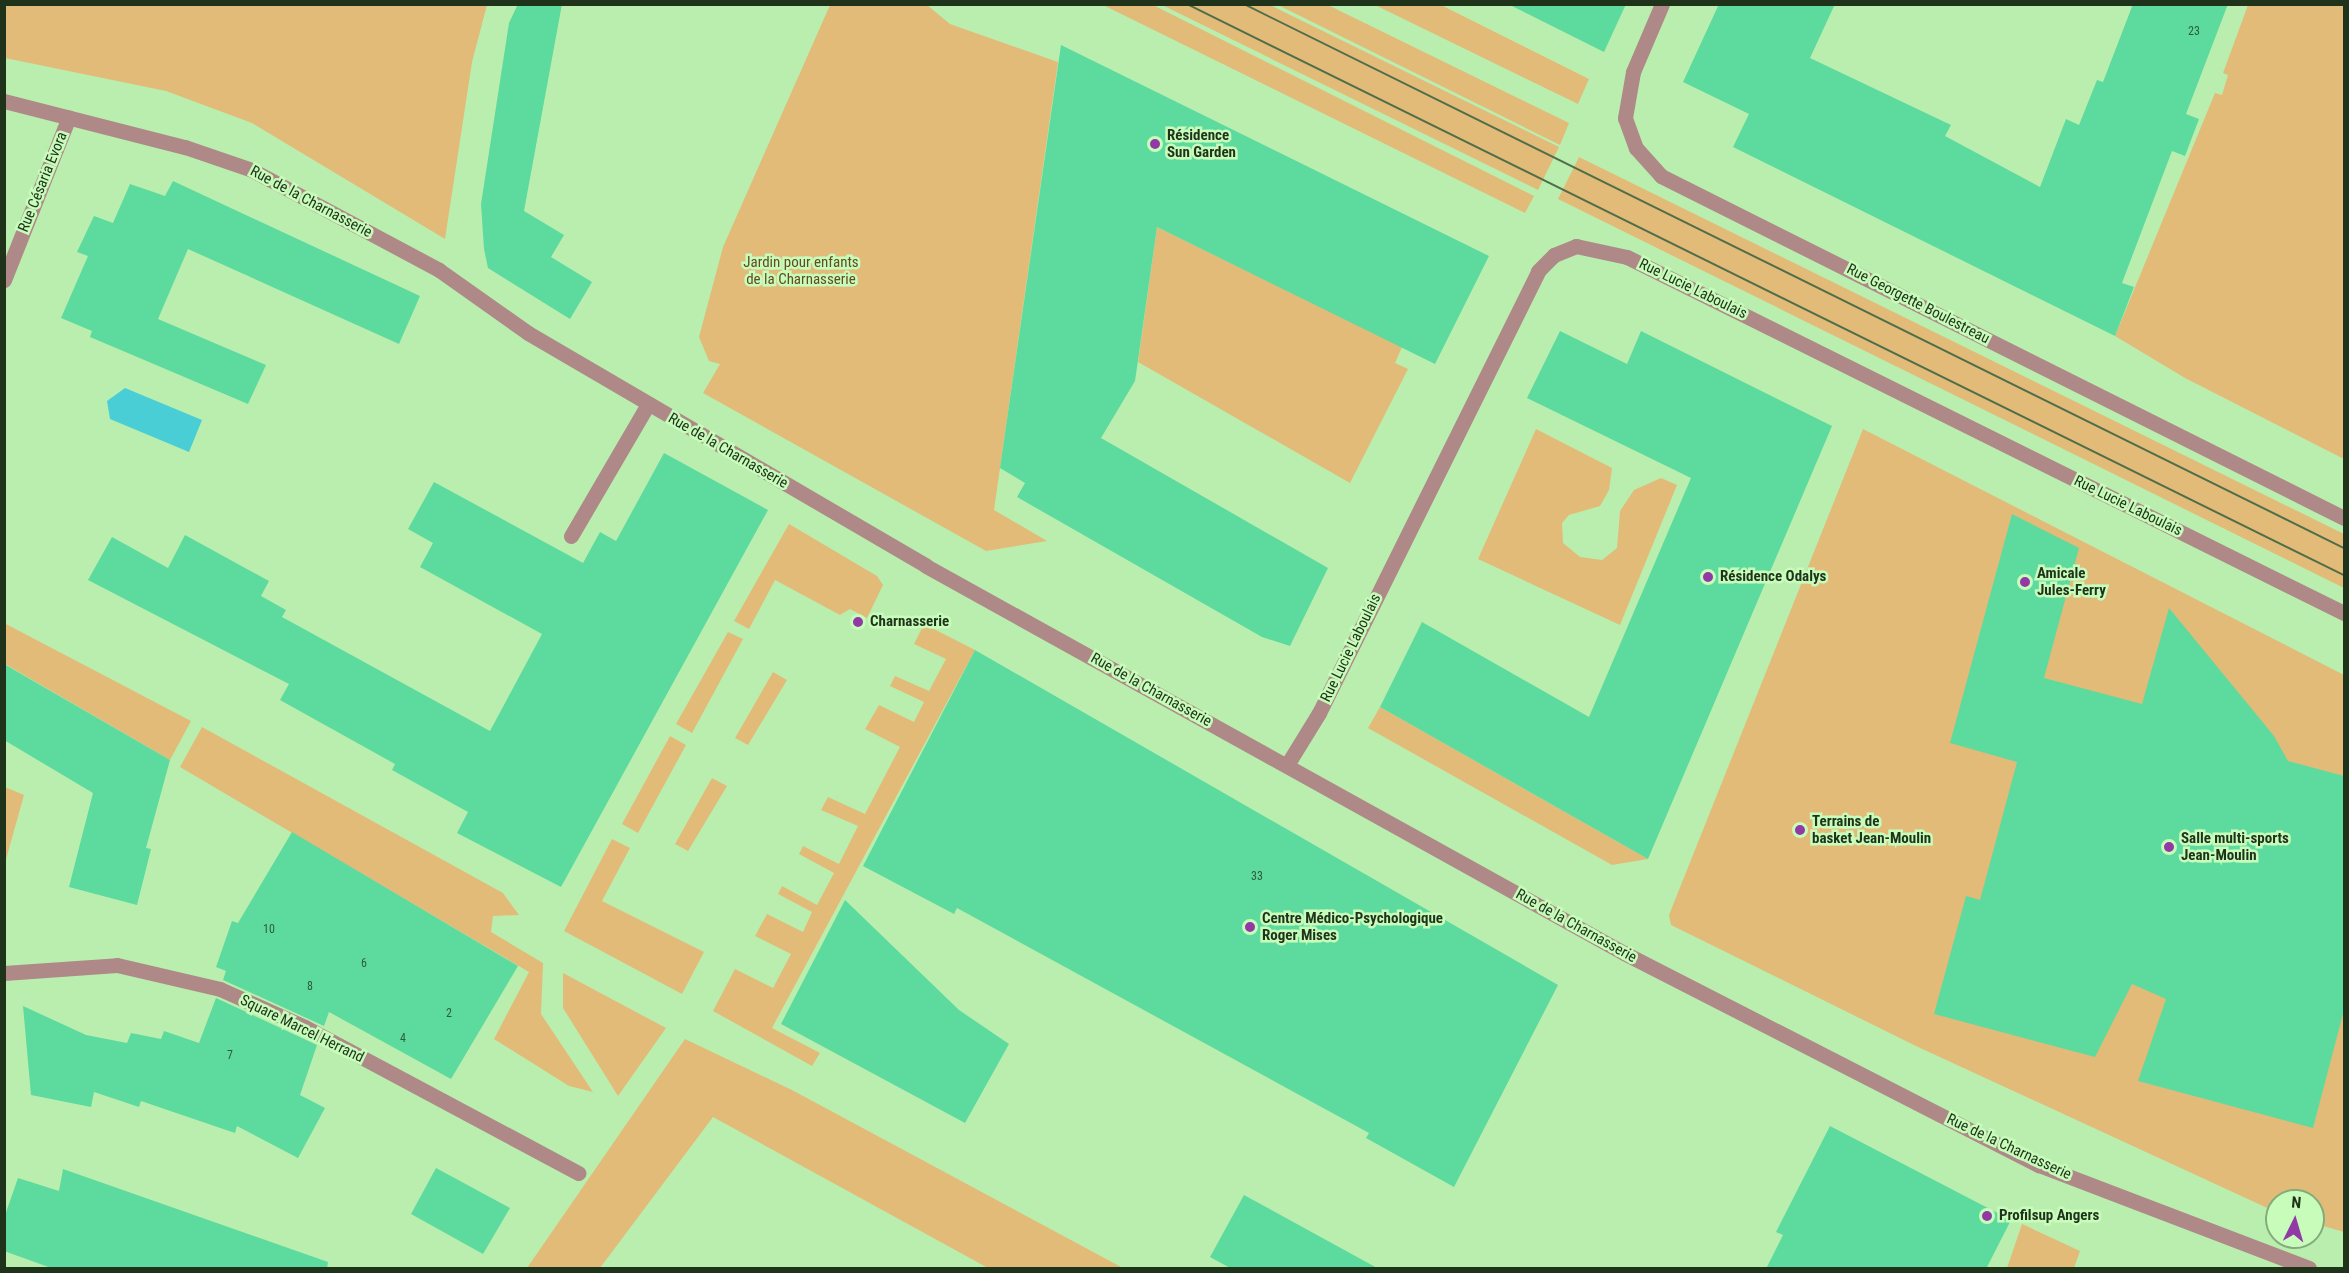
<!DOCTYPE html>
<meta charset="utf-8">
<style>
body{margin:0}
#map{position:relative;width:2349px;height:1273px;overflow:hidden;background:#baeeae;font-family:"Roboto Condensed",sans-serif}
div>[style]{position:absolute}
.green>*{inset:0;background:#e2bb79}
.water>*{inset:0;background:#4aced5}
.building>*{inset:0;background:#5dda9e}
.minor>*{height:15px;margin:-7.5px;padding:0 7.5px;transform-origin:7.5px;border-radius:7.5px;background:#ae8988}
.tram>*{height:1.5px;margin:-0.75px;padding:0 0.75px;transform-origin:0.75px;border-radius:0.75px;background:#4f6e49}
.dots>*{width:16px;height:16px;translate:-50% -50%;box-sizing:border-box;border:3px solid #c7fcbb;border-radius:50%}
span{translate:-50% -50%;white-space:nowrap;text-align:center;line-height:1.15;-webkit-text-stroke:5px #c7fcbb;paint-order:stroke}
.number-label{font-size:12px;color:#2e5d3c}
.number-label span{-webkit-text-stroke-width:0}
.poi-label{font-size:15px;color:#1f331b;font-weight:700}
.left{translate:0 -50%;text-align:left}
.street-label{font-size:15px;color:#1f331b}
.park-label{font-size:15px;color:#644b20}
.frame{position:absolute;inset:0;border:6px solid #1f331b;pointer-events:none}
.north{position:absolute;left:2265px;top:1189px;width:60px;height:60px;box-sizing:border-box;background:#c7fcbb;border:2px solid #84ac7b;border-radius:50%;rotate:5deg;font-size:16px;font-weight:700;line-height:24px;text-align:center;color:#1f331b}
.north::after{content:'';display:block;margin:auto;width:21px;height:27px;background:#9139a5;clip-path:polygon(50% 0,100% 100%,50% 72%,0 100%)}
</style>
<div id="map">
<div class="green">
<i style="clip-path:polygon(4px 5px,487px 5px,472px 62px,445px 239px,252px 123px,166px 91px,5px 58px)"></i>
<i style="clip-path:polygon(830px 5px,927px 5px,950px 24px,1058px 62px,994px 510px,1047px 541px,986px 551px,703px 393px,720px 364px,709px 361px,699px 337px,723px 247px)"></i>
<i style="clip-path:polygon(1103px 5px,1153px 5px,1534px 196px,1525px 213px)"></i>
<i style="clip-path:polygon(1162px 5px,1270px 5px,1559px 147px,1538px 190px)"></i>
<i style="clip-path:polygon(1278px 5px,1328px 5px,1569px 123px,1560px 145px)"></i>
<i style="clip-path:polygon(1375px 5px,1441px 5px,1589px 79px,1578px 104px)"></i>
<i style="clip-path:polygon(2248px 5px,2344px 5px,2344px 459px,2185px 378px,2115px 336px,2215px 93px,2222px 95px,2228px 75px,2223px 73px)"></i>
<i style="clip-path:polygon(1579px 157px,2344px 534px,2344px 588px,1558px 199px)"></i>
<i style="clip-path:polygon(1157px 227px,1402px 347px,1395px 363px,1408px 369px,1350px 483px,1138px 362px)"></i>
<i style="clip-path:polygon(1536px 429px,1612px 468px,1609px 490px,1600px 506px,1569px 515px,1562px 523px,1563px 543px,1580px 557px,1602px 560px,1617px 548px,1620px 511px,1634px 490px,1661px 478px,1677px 485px,1620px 625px,1478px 559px)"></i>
<i style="clip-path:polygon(1863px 429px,2344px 675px,2344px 1232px,2313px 1223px,2313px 1201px,2277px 1201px,2276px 1212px,1918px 1047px,1671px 925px,1669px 915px)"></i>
<i style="clip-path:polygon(789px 524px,877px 576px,883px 585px,867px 618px,850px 609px,840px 615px,775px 580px,749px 629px,734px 621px)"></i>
<i style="clip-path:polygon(4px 623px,191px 721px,170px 760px,5px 664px)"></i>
<i style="clip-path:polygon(924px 624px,975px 650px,772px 1028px,820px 1053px,812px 1066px,713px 1011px,735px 969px,773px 988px,791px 954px,755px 936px,767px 914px,803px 932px,812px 912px,778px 894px,782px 886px,817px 905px,834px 873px,799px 854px,803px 846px,839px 864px,858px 826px,821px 810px,828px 797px,865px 814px,900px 747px,865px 729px,879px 705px,914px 722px,924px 702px,890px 686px,895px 676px,929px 691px,946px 659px,914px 644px)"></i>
<i style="clip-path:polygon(728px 632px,743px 639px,692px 733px,676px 724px)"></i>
<i style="clip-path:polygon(773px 672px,787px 680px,748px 745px,735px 738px)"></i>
<i style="clip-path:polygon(1380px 707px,1648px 859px,1612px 865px,1368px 728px)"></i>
<i style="clip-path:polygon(202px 727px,503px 893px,519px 915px,493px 916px,491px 932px,543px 963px,541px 1014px,593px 1092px,569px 1086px,494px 1039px,529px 972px,180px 767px)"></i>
<i style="clip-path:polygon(670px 736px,686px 745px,638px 833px,622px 824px)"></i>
<i style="clip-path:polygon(712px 778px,727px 786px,688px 851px,675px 844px)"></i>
<i style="clip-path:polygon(5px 787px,24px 795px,5px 863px)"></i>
<i style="clip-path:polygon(612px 839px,630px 848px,602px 901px,704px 952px,682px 994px,564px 931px)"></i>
<i style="clip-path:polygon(563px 973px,666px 1028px,618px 1096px,563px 1008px)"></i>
<i style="clip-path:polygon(685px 1039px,792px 1090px,1123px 1268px,988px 1268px,713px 1117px,600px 1268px,527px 1268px)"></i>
<i style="clip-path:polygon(2022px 1224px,2080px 1251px,2074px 1268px,2007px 1268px)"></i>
</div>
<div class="water">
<i style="clip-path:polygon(125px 388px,202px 420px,189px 452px,110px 419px,107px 401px)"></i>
</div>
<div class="building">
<i style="clip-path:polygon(518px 4px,562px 4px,524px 211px,564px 235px,551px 257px,592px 282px,570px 319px,488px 268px,484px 249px,481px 204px,509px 23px)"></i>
<i style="clip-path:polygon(1508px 4px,1626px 4px,1604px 52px)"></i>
<i style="clip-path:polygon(1719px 4px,1835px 4px,1810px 58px,1951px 125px,1945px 136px,2040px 187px,2066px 119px,2079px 125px,2097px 80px,2103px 82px,2133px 4px,2228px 4px,2186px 114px,2199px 119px,2185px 156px,2172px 151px,2122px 283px,2134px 287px,2115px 336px,1733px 147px,1749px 114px,1683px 82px)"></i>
<i style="clip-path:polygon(1061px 45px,1489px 256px,1435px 364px,1157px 227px,1135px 381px,1101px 438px,1328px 568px,1290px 646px,1262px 637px,1017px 497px,1025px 483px,1000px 468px)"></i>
<i style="clip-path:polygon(173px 181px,420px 296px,399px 344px,188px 249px,158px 319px,266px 365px,248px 404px,90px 337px,92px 331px,61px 318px,88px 256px,77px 252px,94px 216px,113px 223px,130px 184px,165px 196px)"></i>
<i style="clip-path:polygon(1560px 331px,1627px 364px,1641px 331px,1832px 426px,1648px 859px,1380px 707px,1422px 622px,1589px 717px,1691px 478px,1527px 398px)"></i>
<i style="clip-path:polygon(664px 453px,768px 510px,561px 887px,457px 833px,468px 812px,392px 770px,395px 764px,280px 700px,289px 684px,88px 580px,112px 537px,168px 568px,185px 535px,269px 581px,261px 596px,286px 610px,282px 617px,490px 731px,542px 634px,420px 567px,433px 543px,408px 529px,434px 482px,583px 563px,600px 532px,616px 541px)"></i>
<i style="clip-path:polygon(2012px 514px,2079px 548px,2044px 678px,2142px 704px,2169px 608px,2274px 736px,2288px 761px,2344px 776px,2344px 1010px,2313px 1128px,2138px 1081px,2166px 999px,2132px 984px,2095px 1057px,1934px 1014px,1966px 896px,1980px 900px,2017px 762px,1950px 743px)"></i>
<i style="clip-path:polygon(975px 650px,1558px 985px,1454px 1187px,1366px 1138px,1369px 1133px,957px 908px,954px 914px,863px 866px)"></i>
<i style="clip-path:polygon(4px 664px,170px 760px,146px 848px,151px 849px,137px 905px,69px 887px,93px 793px,4px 740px)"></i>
<i style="clip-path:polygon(292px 832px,518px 966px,451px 1079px,329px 1012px,324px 1026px,223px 980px,226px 971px,216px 967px,232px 921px,238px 923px)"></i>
<i style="clip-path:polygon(845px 900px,959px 1010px,1009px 1044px,965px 1123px,781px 1024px)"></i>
<i style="clip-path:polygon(216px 998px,317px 1045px,300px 1095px,325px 1108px,298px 1158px,237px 1126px,235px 1133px,141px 1101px,139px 1107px,94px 1092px,91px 1107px,31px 1095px,23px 1006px,86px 1035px,127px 1043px,131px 1033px,161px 1039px,164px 1031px,199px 1043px)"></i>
<i style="clip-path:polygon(1830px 1126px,2011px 1220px,1986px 1269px,1766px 1269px,1783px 1235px,1776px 1232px)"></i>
<i style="clip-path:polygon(436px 1168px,510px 1208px,483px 1254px,411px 1214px)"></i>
<i style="clip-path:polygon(63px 1169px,328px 1262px,327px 1269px,54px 1269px,4px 1251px,4px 1218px,18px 1178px,59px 1191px)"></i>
<i style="clip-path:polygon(1244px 1195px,1379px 1269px,1232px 1269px,1210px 1257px)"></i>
</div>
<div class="minor">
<i style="left:1662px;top:4px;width:74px;rotate:113.1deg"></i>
<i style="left:1633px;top:72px;width:47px;rotate:99.9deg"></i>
<i style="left:1625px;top:118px;width:32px;rotate:70deg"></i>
<i style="left:1636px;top:148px;width:38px;rotate:48deg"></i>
<i style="left:1661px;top:176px;width:764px;rotate:26.6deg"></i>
<i style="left:4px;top:101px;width:187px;rotate:14.3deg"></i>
<i style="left:185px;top:147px;width:71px;rotate:18.9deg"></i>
<i style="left:252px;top:170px;width:212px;rotate:28.1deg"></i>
<i style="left:439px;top:270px;width:109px;rotate:35.3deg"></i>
<i style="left:528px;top:333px;width:461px;rotate:30.3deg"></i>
<i style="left:926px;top:566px;width:798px;rotate:29.01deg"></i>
<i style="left:1624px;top:953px;width:466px;rotate:27.1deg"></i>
<i style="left:2039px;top:1165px;width:289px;rotate:20.9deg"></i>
<i style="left:4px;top:280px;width:175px;rotate:-68.3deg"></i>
<i style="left:571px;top:536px;width:153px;rotate:-59.7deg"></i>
<i style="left:1287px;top:765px;width:61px;rotate:-58.4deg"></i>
<i style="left:1319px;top:713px;width:493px;rotate:-63.6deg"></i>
<i style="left:1538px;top:271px;width:23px;rotate:-45deg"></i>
<i style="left:1554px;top:255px;width:24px;rotate:-22deg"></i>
<i style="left:1576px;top:246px;width:52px;rotate:12.2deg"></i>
<i style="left:1627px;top:257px;width:801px;rotate:26.41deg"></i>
<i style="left:4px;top:973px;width:113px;rotate:-4deg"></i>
<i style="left:117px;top:965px;width:106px;rotate:13.1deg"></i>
<i style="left:220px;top:989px;width:93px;rotate:24.1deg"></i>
<i style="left:305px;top:1027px;width:310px;rotate:28.1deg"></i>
</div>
<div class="tram">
<i style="left:1187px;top:4px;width:1290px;rotate:26.27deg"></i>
<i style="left:1244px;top:4px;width:1227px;rotate:26.31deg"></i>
</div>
<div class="dots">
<i style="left:1155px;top:144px;background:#9139a5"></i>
<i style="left:1708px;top:577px;background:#9139a5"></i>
<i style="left:2025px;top:582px;background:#9139a5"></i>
<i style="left:858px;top:622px;background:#9139a5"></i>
<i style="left:1800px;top:830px;background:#9139a5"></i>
<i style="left:2169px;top:847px;background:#9139a5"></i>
<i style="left:1250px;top:927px;background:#9139a5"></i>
<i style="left:1987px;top:1216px;background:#9139a5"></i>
</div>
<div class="number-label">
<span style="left:2194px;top:32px">23</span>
<span style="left:1257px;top:877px">33</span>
<span style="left:269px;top:930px">10</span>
<span style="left:364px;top:964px">6</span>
<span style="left:310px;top:987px">8</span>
<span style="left:449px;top:1014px">2</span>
<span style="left:403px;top:1039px">4</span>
<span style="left:230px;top:1056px">7</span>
</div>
<div class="poi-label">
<span class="left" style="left:1167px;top:144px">Résidence<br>Sun Garden</span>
<span class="left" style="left:2037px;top:582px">Amicale<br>Jules-Ferry</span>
<span class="left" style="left:1720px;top:577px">Résidence Odalys</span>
<span class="left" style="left:870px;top:622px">Charnasserie</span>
<span class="left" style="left:1812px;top:830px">Terrains de<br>basket Jean-Moulin</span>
<span class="left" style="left:2181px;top:847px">Salle multi-sports<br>Jean-Moulin</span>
<span class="left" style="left:1262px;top:927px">Centre Médico-Psychologique<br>Roger Mises</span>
<span class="left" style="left:1999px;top:1216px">Profilsup Angers</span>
</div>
<div class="street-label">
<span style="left:43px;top:182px;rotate:-68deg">Rue Césaria Evora</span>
<span style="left:311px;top:202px;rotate:28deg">Rue de la Charnasserie</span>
<span style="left:1693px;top:289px;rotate:26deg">Rue Lucie Laboulais</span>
<span style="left:1918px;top:304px;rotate:27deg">Rue Georgette Boulestreau</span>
<span style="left:728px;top:451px;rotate:30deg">Rue de la Charnasserie</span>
<span style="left:2128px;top:506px;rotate:26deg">Rue Lucie Laboulais</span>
<span style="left:1351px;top:648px;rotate:-64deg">Rue Lucie Laboulais</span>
<span style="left:1151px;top:690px;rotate:29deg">Rue de la Charnasserie</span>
<span style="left:1576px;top:926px;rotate:29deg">Rue de la Charnasserie</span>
<span style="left:302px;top:1029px;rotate:26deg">Square Marcel Herrand</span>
<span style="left:2009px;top:1147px;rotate:25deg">Rue de la Charnasserie</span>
</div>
<div class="park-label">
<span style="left:801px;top:271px">Jardin pour enfants<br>de la Charnasserie</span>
</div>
<div class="frame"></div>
<div class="north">N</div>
</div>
